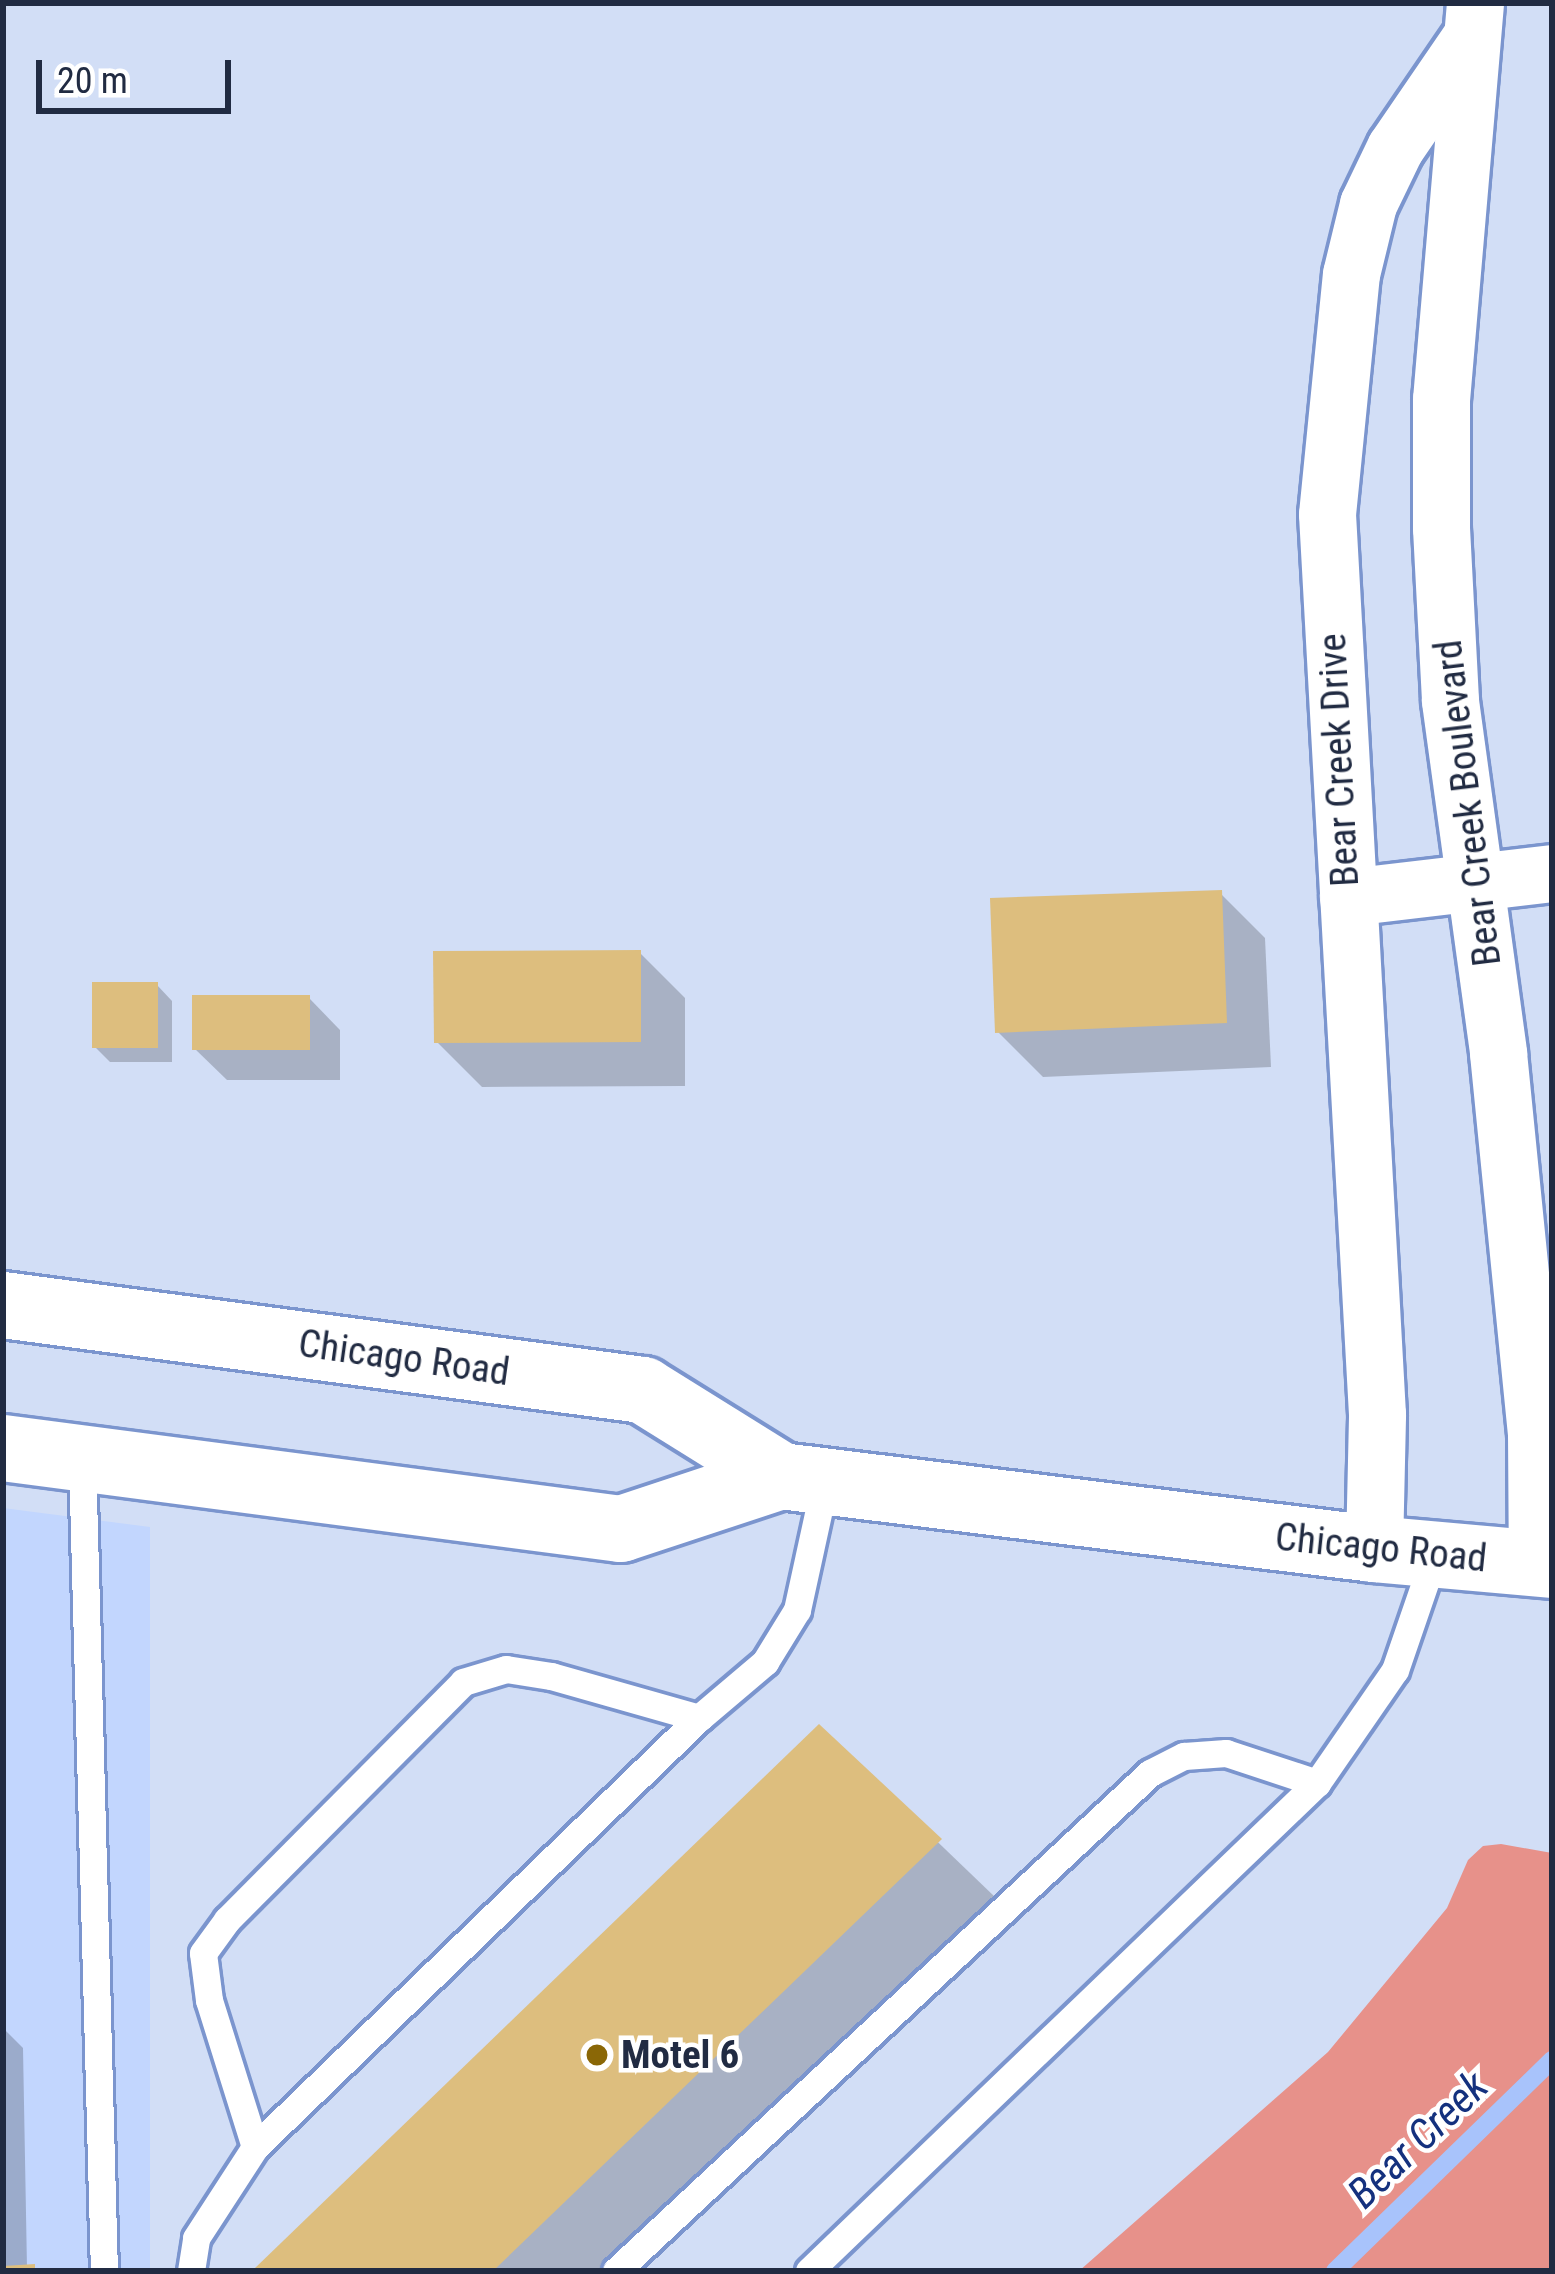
<!DOCTYPE html>
<style>
body{margin:0}
#map{position:relative;width:1555px;height:2274px;overflow:hidden;background:#d2def6;font-family:"Roboto Condensed",sans-serif}
div>[style]{position:absolute}
.built>*{inset:0;background:#c2d6fe}
.forest>*{inset:0;background:#e7918a}
.shadow>*{inset:0;background:#0003}
.stream>*{height:18px;margin:-9px;padding:0 9px;transform-origin:9px;border-radius:9px;background:#a8c3fb}
.building>*{inset:0;background:#ddbe7e}
.roads{filter:drop-shadow(3px 0 #7b95ce) drop-shadow(-3px 0 #7b95ce) drop-shadow(0 3px #7b95ce) drop-shadow(0 -3px #7b95ce)}
.lane>*{height:27px;margin:-13.5px;padding:0 13.5px;transform-origin:13.5px;border-radius:13.5px;background:#fff}
.street>*{height:57px;margin:-28.5px;padding:0 28.5px;transform-origin:28.5px;border-radius:28.5px;background:#fff}
.secondary>*{height:66px;margin:-33px;padding:0 33px;transform-origin:33px;border-radius:33px;background:#fff}
.dots>*{width:33px;height:33px;translate:-50% -50%;box-sizing:border-box;border:6px solid #fff;border-radius:50%}
span{translate:-50% -50%;white-space:nowrap;text-align:center;line-height:1.15;-webkit-text-stroke:9px #fff;paint-order:stroke}
.street-label{font-size:39px;color:#212b42}
.poi-label{font-size:39px;color:#212b42;font-weight:700}
.left{translate:0 -50%;text-align:left}
.water-label{font-size:42px;color:#14317e;font-style:italic}
.frame{position:absolute;inset:0;border:6px solid #212b42;pointer-events:none}
.scale{position:absolute;left:36px;top:60px;width:195px;height:54px;box-sizing:border-box;border:6px solid #212b42;border-top:0;padding-left:15px;font-size:36px;line-height:42px;white-space:nowrap;color:#212b42;-webkit-text-stroke:9px #fff;paint-order:stroke}
</style>
<div id="map">
<div class="built">
<i style="clip-path:polygon(3px 1508px,150px 1527px,150px 2271px,3px 2271px)"></i>
</div>
<div class="forest">
<i style="clip-path:polygon(1501px 1844px,1552px 1853px,1552px 2271px,1079px 2271px,1328px 2052px,1447px 1908px,1468px 1860px,1483px 1846px)"></i>
</div>
<div class="shadow">
<i style="clip-path:polygon(1220px 893px,1265px 938px,1271px 1067px,1043px 1077px,998px 1032px)"></i>
<i style="clip-path:polygon(640px 953px,685px 998px,685px 1086px,482px 1087px,437px 1042px)"></i>
<i style="clip-path:polygon(157px 985px,172px 1001px,172px 1062px,110px 1062px,95px 1047px)"></i>
<i style="clip-path:polygon(309px 998px,340px 1030px,340px 1080px,227px 1080px,195px 1049px)"></i>
<i style="clip-path:polygon(819px 1728px,995px 1897px,606px 2271px,257px 2271px)"></i>
<i style="clip-path:polygon(3px 2028px,23px 2048px,27px 2268px,38px 2271px,3px 2271px)"></i>
</div>
<div class="stream">
<i style="left:1335px;top:2271px;width:303px;rotate:-44.2deg"></i>
</div>
<div class="building">
<i style="clip-path:polygon(1222px 890px,1227px 1023px,995px 1033px,990px 898px)"></i>
<i style="clip-path:polygon(641px 950px,641px 1042px,434px 1043px,433px 951px)"></i>
<i style="clip-path:polygon(92px 982px,158px 982px,158px 1048px,92px 1048px)"></i>
<i style="clip-path:polygon(192px 995px,310px 995px,310px 1050px,192px 1050px)"></i>
<i style="clip-path:polygon(819px 1724px,942px 1839px,493px 2271px,252px 2271px)"></i>
<i style="clip-path:polygon(35px 2264px,35px 2271px,3px 2271px,3px 2266px)"></i>
</div>
<div class="roads">
<div class="lane">
<i style="left:82px;top:1459px;width:812px;rotate:88.45deg"></i>
<i style="left:255px;top:2147px;width:154px;rotate:-107.4deg"></i>
<i style="left:209px;top:2000px;width:47px;rotate:-97.3deg"></i>
<i style="left:203px;top:1953px;width:41px;rotate:-54deg"></i>
<i style="left:227px;top:1920px;width:335px;rotate:-45.2deg"></i>
<i style="left:463px;top:1682px;width:45px;rotate:-16.8deg"></i>
<i style="left:506px;top:1669px;width:46px;rotate:8.8deg"></i>
<i style="left:551px;top:1676px;width:154px;rotate:15.8deg"></i>
<i style="left:191px;top:2271px;width:33px;rotate:-81deg"></i>
<i style="left:196px;top:2238px;width:108px;rotate:-57deg"></i>
<i style="left:255px;top:2147px;width:617px;rotate:-44.02deg"></i>
<i style="left:699px;top:1718px;width:87px;rotate:-40.3deg"></i>
<i style="left:765px;top:1662px;width:61px;rotate:-58.4deg"></i>
<i style="left:797px;top:1610px;width:131px;rotate:-77.7deg"></i>
<i style="left:616px;top:2271px;width:730px;rotate:-43deg"></i>
<i style="left:1150px;top:1773px;width:38px;rotate:-27deg"></i>
<i style="left:1184px;top:1756px;width:42px;rotate:-4.1deg"></i>
<i style="left:1226px;top:1753px;width:96px;rotate:18.2deg"></i>
<i style="left:809px;top:2271px;width:704px;rotate:-43.85deg"></i>
<i style="left:1317px;top:1783px;width:137px;rotate:-55.4deg"></i>
<i style="left:1395px;top:1670px;width:123px;rotate:-71deg"></i>
</div>
<div class="street">
<i style="left:1475px;top:3px;width:397px;rotate:94.9deg"></i>
<i style="left:1441px;top:399px;width:129px;rotate:90deg"></i>
<i style="left:1441px;top:528px;width:173px;rotate:87deg"></i>
<i style="left:1450px;top:701px;width:355px;rotate:82.2deg"></i>
<i style="left:1498px;top:1053px;width:382px;rotate:84.3deg"></i>
<i style="left:1536px;top:1433px;width:130px;rotate:89.6deg"></i>
<i style="left:1348px;top:897px;width:205px;rotate:-6.7deg"></i>
<i style="left:1374px;top:1549px;width:135px;rotate:-88.7deg"></i>
<i style="left:1377px;top:1414px;width:901px;rotate:-93.18deg"></i>
<i style="left:1327px;top:514px;width:241px;rotate:-84.3deg"></i>
<i style="left:1351px;top:274px;width:72px;rotate:-76.3deg"></i>
<i style="left:1368px;top:204px;width:62px;rotate:-64.3deg"></i>
<i style="left:1395px;top:148px;width:131px;rotate:-55.6deg"></i>
</div>
<div class="secondary">
<i style="left:3px;top:1305px;width:646px;rotate:7.57deg"></i>
<i style="left:643px;top:1390px;width:163px;rotate:31.9deg"></i>
<i style="left:781px;top:1476px;width:597px;rotate:7.02deg"></i>
<i style="left:1374px;top:1549px;width:179px;rotate:5.1deg"></i>
<i style="left:3px;top:1448px;width:623px;rotate:7.47deg"></i>
<i style="left:621px;top:1529px;width:169px;rotate:-18.3deg"></i>
</div>
</div>
<div class="dots">
<i style="left:597px;top:2055px;background:#8a6706"></i>
</div>
<div class="street-label">
<span style="left:1339px;top:760px;rotate:-93deg">Bear Creek Drive</span>
<span style="left:1468px;top:803px;rotate:-97deg">Bear Creek Boulevard</span>
<span style="left:404px;top:1358px;rotate:8deg">Chicago Road</span>
<span style="left:1381px;top:1548px;rotate:6deg">Chicago Road</span>
</div>
<div class="poi-label">
<span class="left" style="left:621px;top:2055px">Motel 6</span>
</div>
<div class="water-label">
<span style="left:1418px;top:2140px;rotate:-44deg">Bear Creek</span>
</div>
<div class="frame"></div>
<div class="scale">20 m</div>
</div>
